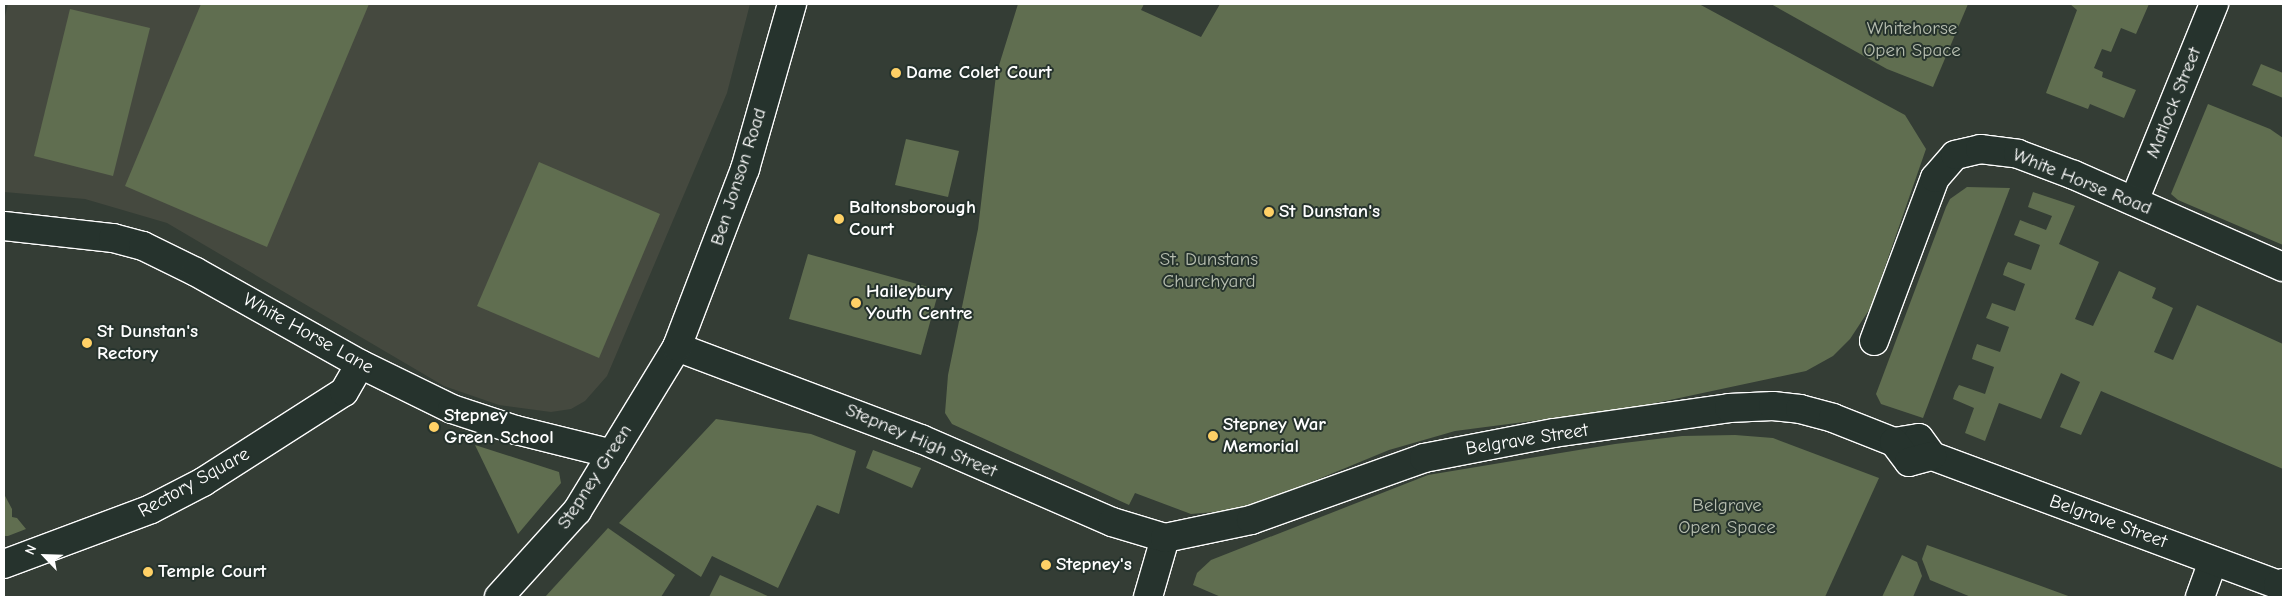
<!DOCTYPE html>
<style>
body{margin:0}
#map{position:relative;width:2287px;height:601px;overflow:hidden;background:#343d35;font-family:"Comic Neue",sans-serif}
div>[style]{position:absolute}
.built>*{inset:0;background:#45493f}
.green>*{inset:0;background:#606e50}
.roads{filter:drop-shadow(1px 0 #fff) drop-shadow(-1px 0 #fff) drop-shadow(0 1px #fff) drop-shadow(0 -1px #fff)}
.minor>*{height:28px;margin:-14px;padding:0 14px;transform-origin:14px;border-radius:14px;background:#26332d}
.major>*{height:28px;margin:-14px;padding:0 14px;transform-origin:14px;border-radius:14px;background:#26332d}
.dots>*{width:14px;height:14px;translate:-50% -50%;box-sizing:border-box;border:2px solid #26332d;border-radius:50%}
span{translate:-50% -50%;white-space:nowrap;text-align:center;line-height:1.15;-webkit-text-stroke:4px #26332d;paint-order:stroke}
.park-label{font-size:19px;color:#b7beb0}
.poi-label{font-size:19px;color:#fff;font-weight:700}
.left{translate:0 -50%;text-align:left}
.street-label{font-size:19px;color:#fff}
.frame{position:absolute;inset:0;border:5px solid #fff;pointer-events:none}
.north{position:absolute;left:20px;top:531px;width:50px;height:50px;-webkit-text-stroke:4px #26332d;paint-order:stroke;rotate:294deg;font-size:14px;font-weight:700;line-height:20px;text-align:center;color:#fff}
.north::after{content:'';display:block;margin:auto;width:18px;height:22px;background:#fff;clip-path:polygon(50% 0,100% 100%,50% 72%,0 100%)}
</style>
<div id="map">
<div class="built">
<i style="clip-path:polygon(8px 4px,750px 4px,727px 93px,607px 376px,585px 401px,571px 409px,551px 412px,499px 405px,444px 386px,167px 223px,85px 199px,4px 192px,4px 20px)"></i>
</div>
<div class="green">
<i style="clip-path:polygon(201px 4px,369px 4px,267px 247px,125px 186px)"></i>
<i style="clip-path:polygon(1018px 4px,1144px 4px,1141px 10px,1201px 37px,1220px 4px,1699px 4px,1905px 115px,1926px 149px,1871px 307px,1850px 339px,1833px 356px,1806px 371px,1637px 407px,1455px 431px,1389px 450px,1263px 502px,1227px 511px,1191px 514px,1135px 493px,1129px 505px,952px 424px,945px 413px,948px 375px,978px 229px,996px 75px)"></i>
<i style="clip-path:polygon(1771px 4px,1968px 4px,1933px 87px,1887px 69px)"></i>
<i style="clip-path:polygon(2070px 4px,2149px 4px,2136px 34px,2121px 28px,2111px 52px,2102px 49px,2094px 68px,2103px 72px,2102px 77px,2136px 90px,2124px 118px,2090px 104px,2088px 109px,2046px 93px,2077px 10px)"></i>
<i style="clip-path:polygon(70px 9px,150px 28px,113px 176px,34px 156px)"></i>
<i style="clip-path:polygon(2261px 64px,2283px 73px,2283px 98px,2252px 85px)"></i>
<i style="clip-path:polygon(2208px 104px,2270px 129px,2283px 138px,2283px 245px,2178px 200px,2171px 194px)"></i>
<i style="clip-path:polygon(906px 139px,959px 151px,948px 197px,895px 185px)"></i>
<i style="clip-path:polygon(539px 162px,660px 214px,599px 358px,477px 306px)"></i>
<i style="clip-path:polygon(1967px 187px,2010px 188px,1923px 418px,1881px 404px,1876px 394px,1946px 207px,1950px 199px)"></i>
<i style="clip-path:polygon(2033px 192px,2075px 206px,2059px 244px,2099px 262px,2075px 319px,2093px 326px,2119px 271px,2156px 288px,2152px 298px,2173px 308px,2154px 352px,2173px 360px,2197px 305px,2283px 344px,2283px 469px,2101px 391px,2081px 435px,2060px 427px,2080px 382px,2061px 373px,2041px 419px,1999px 403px,1985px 441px,1965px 433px,1974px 408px,1953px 399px,1955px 392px,1959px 385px,1985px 394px,1994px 367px,1972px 359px,1974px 352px,1977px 344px,2000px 352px,2009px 327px,1986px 318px,1989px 311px,1992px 303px,2015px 311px,2025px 284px,2003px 275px,2005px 268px,2008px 262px,2031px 270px,2040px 245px,2014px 235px,2020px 220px,2046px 230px,2052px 216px,2028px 207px)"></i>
<i style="clip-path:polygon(808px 254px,939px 290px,921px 355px,789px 319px)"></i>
<i style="clip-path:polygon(716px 419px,811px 434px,856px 451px,839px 514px,817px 505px,778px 588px,712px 556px,701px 577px,619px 523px)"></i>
<i style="clip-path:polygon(1682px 436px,1735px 435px,1773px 438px,1879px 478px,1825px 597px,1221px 597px,1193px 585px,1197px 573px,1211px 560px,1428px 475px,1615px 444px)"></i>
<i style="clip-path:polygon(475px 445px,559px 472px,561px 483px,518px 534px)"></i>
<i style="clip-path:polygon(873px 450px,921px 468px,912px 488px,866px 468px)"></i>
<i style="clip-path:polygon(4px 494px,12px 509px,12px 517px,17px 518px,26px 529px,8px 536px,4px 536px)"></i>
<i style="clip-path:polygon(608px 528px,675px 575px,661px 597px,545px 597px)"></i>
<i style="clip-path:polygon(1927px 545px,2041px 586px,2071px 597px,1971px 597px,1930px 580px,1922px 559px)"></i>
<i style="clip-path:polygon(1902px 555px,1917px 562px,1922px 576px,1913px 597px,1882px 597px)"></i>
<i style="clip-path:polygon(720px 575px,770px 597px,709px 597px)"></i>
</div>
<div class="roads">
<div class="minor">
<i style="left:2134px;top:201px;width:213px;rotate:-67.9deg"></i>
<i style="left:4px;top:226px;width:110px;rotate:6.3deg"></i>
<i style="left:113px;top:238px;width:31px;rotate:15deg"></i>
<i style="left:143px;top:246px;width:59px;rotate:26.1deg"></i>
<i style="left:196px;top:272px;width:188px;rotate:29.3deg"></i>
<i style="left:360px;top:364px;width:102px;rotate:26.1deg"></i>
<i style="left:452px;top:409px;width:67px;rotate:18.2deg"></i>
<i style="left:516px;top:430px;width:99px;rotate:14deg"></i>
<i style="left:1874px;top:341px;width:174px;rotate:-69.5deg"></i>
<i style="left:1935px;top:178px;width:30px;rotate:-49deg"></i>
<i style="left:1955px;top:155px;width:26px;rotate:-13deg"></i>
<i style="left:1980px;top:149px;width:38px;rotate:7deg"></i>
<i style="left:2018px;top:154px;width:60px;rotate:20.6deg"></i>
<i style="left:2074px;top:175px;width:228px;rotate:23.8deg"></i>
<i style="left:4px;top:564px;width:157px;rotate:-20.5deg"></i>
<i style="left:151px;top:509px;width:59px;rotate:-27.4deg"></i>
<i style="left:203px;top:482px;width:167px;rotate:-32.6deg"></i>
<i style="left:344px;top:392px;width:32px;rotate:-60deg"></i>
<i style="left:1148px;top:597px;width:61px;rotate:-73.9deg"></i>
<i style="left:2200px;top:597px;width:38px;rotate:-70deg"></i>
</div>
<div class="major">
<i style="left:677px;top:347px;width:261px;rotate:20.7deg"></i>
<i style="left:921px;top:439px;width:208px;rotate:23.5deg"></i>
<i style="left:1112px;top:522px;width:55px;rotate:16.8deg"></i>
<i style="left:1165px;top:538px;width:88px;rotate:-11.8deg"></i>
<i style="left:1251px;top:520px;width:184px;rotate:-19.7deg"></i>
<i style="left:1424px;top:458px;width:132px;rotate:-10.9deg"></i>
<i style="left:1554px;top:433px;width:177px;rotate:-8.1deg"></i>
<i style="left:1729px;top:408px;width:44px;rotate:-2.6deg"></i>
<i style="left:1773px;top:406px;width:27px;rotate:6deg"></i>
<i style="left:1800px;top:409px;width:34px;rotate:15deg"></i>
<i style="left:1833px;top:418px;width:66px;rotate:21.5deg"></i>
<i style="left:1894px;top:442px;width:25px;rotate:-9deg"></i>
<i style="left:1919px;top:438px;width:22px;rotate:54deg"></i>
<i style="left:1932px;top:456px;width:369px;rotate:20.4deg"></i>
<i style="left:2278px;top:585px;width:5px;rotate:-22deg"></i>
<i style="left:1894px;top:442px;width:25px;rotate:53deg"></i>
<i style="left:1909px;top:462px;width:24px;rotate:-15deg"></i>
<i style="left:499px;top:597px;width:116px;rotate:-47.8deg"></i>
<i style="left:577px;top:511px;width:192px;rotate:-58.6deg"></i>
<i style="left:677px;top:347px;width:191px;rotate:-69.1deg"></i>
<i style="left:745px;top:169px;width:172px;rotate:-74.1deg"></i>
</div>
</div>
<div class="dots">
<i style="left:896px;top:73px;background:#ffd166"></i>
<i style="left:1269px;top:212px;background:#ffd166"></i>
<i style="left:839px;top:219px;background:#ffd166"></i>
<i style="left:856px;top:303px;background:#ffd166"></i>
<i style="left:87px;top:343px;background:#ffd166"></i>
<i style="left:434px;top:427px;background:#ffd166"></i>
<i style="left:1213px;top:436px;background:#ffd166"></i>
<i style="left:1046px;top:565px;background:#ffd166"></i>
<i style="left:148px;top:572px;background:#ffd166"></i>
</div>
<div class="park-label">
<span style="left:1912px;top:40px">Whitehorse<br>Open Space</span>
<span style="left:1209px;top:271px">St. Dunstans<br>Churchyard</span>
<span style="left:1727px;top:517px">Belgrave<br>Open Space</span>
</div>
<div class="poi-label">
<span class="left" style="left:906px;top:73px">Dame Colet Court</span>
<span class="left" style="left:849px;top:219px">Baltonsborough<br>Court</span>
<span class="left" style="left:1279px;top:212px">St Dunstan's</span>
<span class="left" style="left:866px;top:303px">Haileybury<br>Youth Centre</span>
<span class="left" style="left:97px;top:343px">St Dunstan's<br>Rectory</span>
<span class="left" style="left:444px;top:427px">Stepney<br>Green School</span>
<span class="left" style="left:1223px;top:436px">Stepney War<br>Memorial</span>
<span class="left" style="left:1056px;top:565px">Stepney's</span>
<span class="left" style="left:158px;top:572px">Temple Court</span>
</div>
<div class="street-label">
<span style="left:2174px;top:103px;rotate:-68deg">Matlock Street</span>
<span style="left:739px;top:177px;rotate:-72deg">Ben Jonson Road</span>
<span style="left:2082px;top:182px;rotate:22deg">White Horse Road</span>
<span style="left:308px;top:334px;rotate:29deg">White Horse Lane</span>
<span style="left:1527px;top:440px;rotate:-9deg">Belgrave Street</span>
<span style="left:921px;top:441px;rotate:23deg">Stepney High Street</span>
<span style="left:595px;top:477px;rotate:-57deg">Stepney Green</span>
<span style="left:194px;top:483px;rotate:-29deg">Rectory Square</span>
<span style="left:2108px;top:522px;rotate:20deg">Belgrave Street</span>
</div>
<div class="frame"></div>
<div class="north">N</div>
</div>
